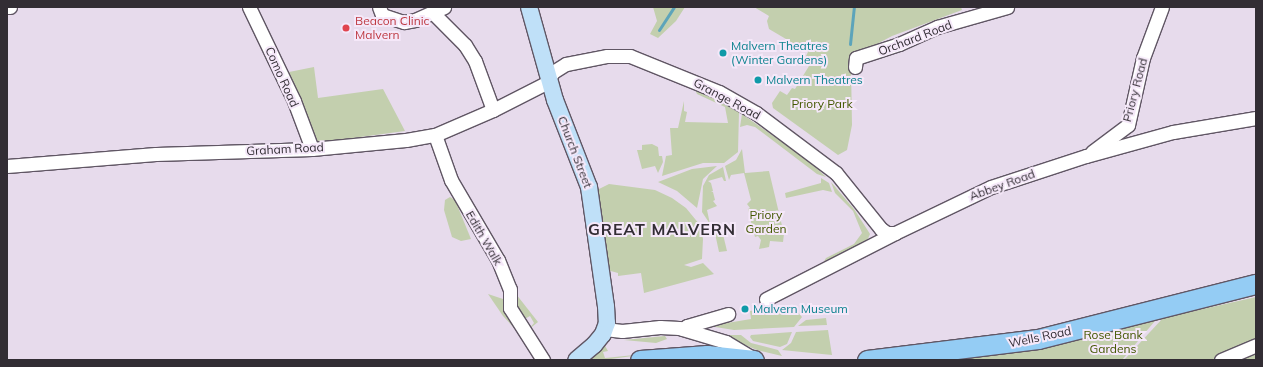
<!DOCTYPE html>
<style>
body{margin:0}
#map{position:relative;width:1263px;height:367px;overflow:hidden;background:#e7dbec;font-family:Mulish,sans-serif}
div>[style]{position:absolute}
.green>*{inset:0;background:#c3cfae}
.stream>*{height:3px;margin:-1.5px;padding:0 1.5px;transform-origin:1.5px;border-radius:1.5px;background:#5da4ba}
.roads{filter:drop-shadow(1px 0 #605664) drop-shadow(-1px 0 #605664) drop-shadow(0 1px #605664) drop-shadow(0 -1px #605664)}
.minor>*{height:13px;margin:-6.5px;padding:0 6.5px;transform-origin:6.5px;border-radius:6.5px;background:#fff}
.major>*{height:16px;margin:-8px;padding:0 8px;transform-origin:8px;border-radius:8px;background:#bfe0f8}
.highway>*{height:19px;margin:-9.5px;padding:0 9.5px;transform-origin:9.5px;border-radius:9.5px;background:#94ccf4}
.dots>*{width:11px;height:11px;translate:-50% -50%;box-sizing:border-box;border:2px solid #f5e8f9;border-radius:50%}
span{translate:-50% -50%;white-space:nowrap;text-align:center;line-height:1.15;-webkit-text-stroke:4px #f5e8f9;paint-order:stroke}
.health-label{font-size:12px;color:#be3a42}
.left{translate:0 -50%;text-align:left}
.street-label{font-size:12px;color:#322d34}
.culture-label{font-size:12px;color:#0d838f}
.park-label{font-size:12px;color:#435800}
.district-label{font-size:16px;color:#322d34;font-weight:700;letter-spacing:1px}
.frame{position:absolute;inset:0;border:8px solid #322d34;pointer-events:none}
</style>
<div id="map">
<div class="green">
<i style="clip-path:polygon(653px 7px,685px 7px,676px 21px,658px 38px,650px 34px,657px 21px)"></i>
<i style="clip-path:polygon(754px 7px,961px 7px,962px 10px,892px 36px,875px 45px,851px 67px,852px 125px,847px 150px,838px 155px,773px 108px,772px 103px,780px 91px,787px 95px,792px 88px,795px 89px,809px 66px,805px 58px,808px 52px,769px 29px,767px 21px,769px 16px)"></i>
<i style="clip-path:polygon(314px 67px,318px 98px,383px 89px,405px 131px,316px 143px,289px 72px)"></i>
<i style="clip-path:polygon(695px 89px,739px 112px,738px 152px,724px 163px,703px 163px,662px 176px,666px 156px,672px 155px,670px 128px,678px 128px,684px 101px,684px 111px,687px 112px,685px 122px,728px 123px,725px 107px,697px 94px)"></i>
<i style="clip-path:polygon(742px 114px,809px 161px,826px 177px,817px 174px,755px 127px,747px 125px,740px 127px)"></i>
<i style="clip-path:polygon(652px 144px,658px 147px,659px 156px,662px 156px,663px 162px,658px 173px,655px 166px,642px 169px,637px 150px,642px 150px,642px 145px)"></i>
<i style="clip-path:polygon(742px 149px,745px 173px,769px 171px,784px 234px,783px 242px,770px 241px,769px 247px,759px 249px,761px 240px,758px 236px,755px 237px,749px 214px,751px 212px,749px 213px,748px 209px,750px 208px,747px 204px,751px 200px,744px 173px,731px 175px,729px 180px,725px 166px,736px 160px)"></i>
<i style="clip-path:polygon(717px 166px,703px 179px,697px 208px,677px 191px,658px 182px,692px 169px)"></i>
<i style="clip-path:polygon(723px 167px,726px 181px,724px 181px,722px 177px,708px 181px,711px 183px,713px 191px,711px 192px,713px 192px,715px 200px,713px 201px,717px 206px,707px 210px,710px 224px,702px 212px,703px 186px,709px 175px)"></i>
<i style="clip-path:polygon(821px 178px,829px 183px,832px 192px,823px 190px,786px 198px,785px 193px,821px 183px)"></i>
<i style="clip-path:polygon(831px 182px,854px 209px,870px 234px,867px 241px,823px 263px,826px 258px,854px 244px,862px 233px,853px 211px,835px 193px)"></i>
<i style="clip-path:polygon(609px 184px,655px 190px,672px 198px,686px 208px,700px 225px,703px 239px,702px 259px,684px 265px,691px 267px,703px 263px,714px 274px,644px 293px,641px 273px,618px 276px,618px 273px,607px 270px,597px 190px)"></i>
<i style="clip-path:polygon(450px 197px,455px 200px,471px 239px,461px 241px,452px 237px,444px 210px,445px 200px)"></i>
<i style="clip-path:polygon(720px 222px,727px 251px,719px 252px,713px 224px)"></i>
<i style="clip-path:polygon(488px 294px,503px 299px,515px 329px,503px 316px)"></i>
<i style="clip-path:polygon(516px 294px,538px 322px,528px 330px,534px 323px,530px 316px,521px 321px,513px 297px)"></i>
<i style="clip-path:polygon(1256px 297px,1256px 360px,1124px 360px,1163px 318px)"></i>
<i style="clip-path:polygon(765px 308px,767px 313px,795px 309px,802px 317px,794px 327px,734px 330px,709px 326px,751px 319px,750px 311px)"></i>
<i style="clip-path:polygon(1160px 315px,1122px 360px,908px 360px)"></i>
<i style="clip-path:polygon(826px 318px,827px 325px,798px 326px,806px 320px)"></i>
<i style="clip-path:polygon(828px 330px,832px 355px,782px 350px,791px 343px,796px 332px)"></i>
<i style="clip-path:polygon(792px 332px,787px 344px,780px 347px,753px 341px,750px 337px,751px 335px)"></i>
<i style="clip-path:polygon(722px 335px,741px 335px,751px 343px,778px 350px,782px 356px,757px 350px)"></i>
<i style="clip-path:polygon(665px 336px,667px 339px,656px 343px,624px 340px)"></i>
<i style="clip-path:polygon(604px 344px,608px 351px,603px 352px,605px 358px,654px 353px,604px 360px,585px 360px)"></i>
</div>
<div class="stream">
<i style="left:659px;top:30px;width:27px;rotate:-57deg"></i>
<i style="left:850px;top:44px;width:37px;rotate:-84deg"></i>
</div>
<div class="roads">
<div class="minor">
<i style="left:7px;top:7px;width:3px"></i>
<i style="left:249px;top:7px;width:104px;rotate:64.4deg"></i>
<i style="left:294px;top:101px;width:51px;rotate:69.4deg"></i>
<i style="left:379px;top:7px;width:9px;rotate:69deg"></i>
<i style="left:382px;top:15px;width:23px;rotate:18deg"></i>
<i style="left:404px;top:22px;width:11px;rotate:-10deg"></i>
<i style="left:415px;top:20px;width:32px;rotate:-24deg"></i>
<i style="left:433px;top:13px;width:45px;rotate:45deg"></i>
<i style="left:465px;top:45px;width:19px;rotate:58deg"></i>
<i style="left:475px;top:61px;width:52px;rotate:69.8deg"></i>
<i style="left:855px;top:67px;width:9px;rotate:-84deg"></i>
<i style="left:856px;top:58px;width:45px;rotate:-18deg"></i>
<i style="left:899px;top:44px;width:42px;rotate:-24.1deg"></i>
<i style="left:937px;top:27px;width:73px;rotate:-15.9deg"></i>
<i style="left:435px;top:135px;width:48px;rotate:70.4deg"></i>
<i style="left:451px;top:180px;width:93px;rotate:59.6deg"></i>
<i style="left:498px;top:260px;width:31px;rotate:68deg"></i>
<i style="left:510px;top:289px;width:19px;rotate:90deg"></i>
<i style="left:510px;top:308px;width:62px;rotate:57.6deg"></i>
<i style="left:1092px;top:152px;width:45px;rotate:-36.9deg"></i>
<i style="left:1128px;top:125px;width:69px;rotate:-77.4deg"></i>
<i style="left:1143px;top:58px;width:54px;rotate:-69.6deg"></i>
<i style="left:7px;top:166px;width:149px;rotate:-4.6deg"></i>
<i style="left:156px;top:154px;width:156px;rotate:-1.8deg"></i>
<i style="left:312px;top:149px;width:94px;rotate:-5.5deg"></i>
<i style="left:406px;top:140px;width:29px;rotate:-10deg"></i>
<i style="left:435px;top:135px;width:63px;rotate:-23.3deg"></i>
<i style="left:493px;top:110px;width:59px;rotate:-27deg"></i>
<i style="left:546px;top:83px;width:13px;rotate:-58deg"></i>
<i style="left:553px;top:72px;width:15px;rotate:-32deg"></i>
<i style="left:566px;top:64px;width:42px;rotate:-11deg"></i>
<i style="left:607px;top:56px;width:23px"></i>
<i style="left:630px;top:56px;width:96px;rotate:22deg"></i>
<i style="left:719px;top:92px;width:43px;rotate:29.6deg"></i>
<i style="left:756px;top:113px;width:100px;rotate:36.9deg"></i>
<i style="left:836px;top:173px;width:72px;rotate:51.2deg"></i>
<i style="left:881px;top:229px;width:7px;rotate:34deg"></i>
<i style="left:887px;top:233px;width:8px"></i>
<i style="left:766px;top:299px;width:145px;rotate:-27.1deg"></i>
<i style="left:895px;top:233px;width:106px;rotate:-25.6deg"></i>
<i style="left:991px;top:187px;width:100px;rotate:-18.1deg"></i>
<i style="left:1086px;top:156px;width:90px;rotate:-15.4deg"></i>
<i style="left:1173px;top:132px;width:84px;rotate:-9.6deg"></i>
<i style="left:605px;top:329px;width:17px;rotate:7deg"></i>
<i style="left:622px;top:331px;width:38px;rotate:-6deg"></i>
<i style="left:660px;top:327px;width:19px;rotate:3deg"></i>
<i style="left:679px;top:328px;width:49px;rotate:16.6deg"></i>
<i style="left:726px;top:342px;width:33px;rotate:31deg"></i>
<i style="left:683px;top:329px;width:5px;rotate:-37deg"></i>
<i style="left:687px;top:326px;width:43px;rotate:-16.3deg"></i>
<i style="left:1221px;top:360px;width:38px;rotate:-23deg"></i>
</div>
<div class="major">
<i style="left:529px;top:7px;width:97px;rotate:74.4deg"></i>
<i style="left:555px;top:100px;width:93px;rotate:68.7deg"></i>
<i style="left:589px;top:187px;width:120px;rotate:81.9deg"></i>
<i style="left:606px;top:306px;width:17px;rotate:87deg"></i>
<i style="left:607px;top:323px;width:12px;rotate:110deg"></i>
<i style="left:603px;top:334px;width:14px;rotate:129deg"></i>
<i style="left:594px;top:345px;width:23px;rotate:140deg"></i>
</div>
<div class="highway">
<i style="left:640px;top:360px;width:67px;rotate:-4.3deg"></i>
<i style="left:707px;top:355px;width:47px;rotate:6.1deg"></i>
<i style="left:867px;top:360px;width:172px;rotate:-7deg"></i>
<i style="left:1038px;top:339px;width:225px;rotate:-14.2deg"></i>
</div>
</div>
<div class="dots">
<i style="left:346px;top:28px;background:#e0444e"></i>
<i style="left:723px;top:53px;background:#0f9aa8"></i>
<i style="left:758px;top:80px;background:#0f9aa8"></i>
<i style="left:745px;top:309px;background:#0f9aa8"></i>
</div>
<div class="health-label">
<span class="left" style="left:355px;top:28px">Beacon Clinic<br>Malvern</span>
</div>
<div class="street-label">
<span style="left:915px;top:38px;rotate:-21deg">Orchard Road</span>
<span style="left:282px;top:77px;rotate:66deg">Como Road</span>
<span style="left:1135px;top:90px;rotate:-75deg">Priory Road</span>
<span style="left:727px;top:99px;rotate:28deg">Grange Road</span>
<span style="left:285px;top:149px;rotate:-3deg">Graham Road</span>
<span style="left:575px;top:152px;rotate:69deg">Church Street</span>
<span style="left:1002px;top:185px;rotate:-20deg">Abbey Road</span>
<span style="left:484px;top:238px;rotate:60deg">Edith Walk</span>
<span style="left:1040px;top:337px;rotate:-12deg">Wells Road</span>
</div>
<div class="culture-label">
<span class="left" style="left:731px;top:53px">Malvern Theatres<br>(Winter Gardens)</span>
<span class="left" style="left:766px;top:80px">Malvern Theatres</span>
<span class="left" style="left:753px;top:309px">Malvern Museum</span>
</div>
<div class="park-label">
<span style="left:822px;top:104px">Priory Park</span>
<span style="left:766px;top:222px">Priory<br>Garden</span>
<span style="left:1113px;top:342px">Rose Bank<br>Gardens</span>
</div>
<div class="district-label">
<span style="left:662px;top:229px">GREAT MALVERN</span>
</div>
<div class="frame"></div>
</div>
